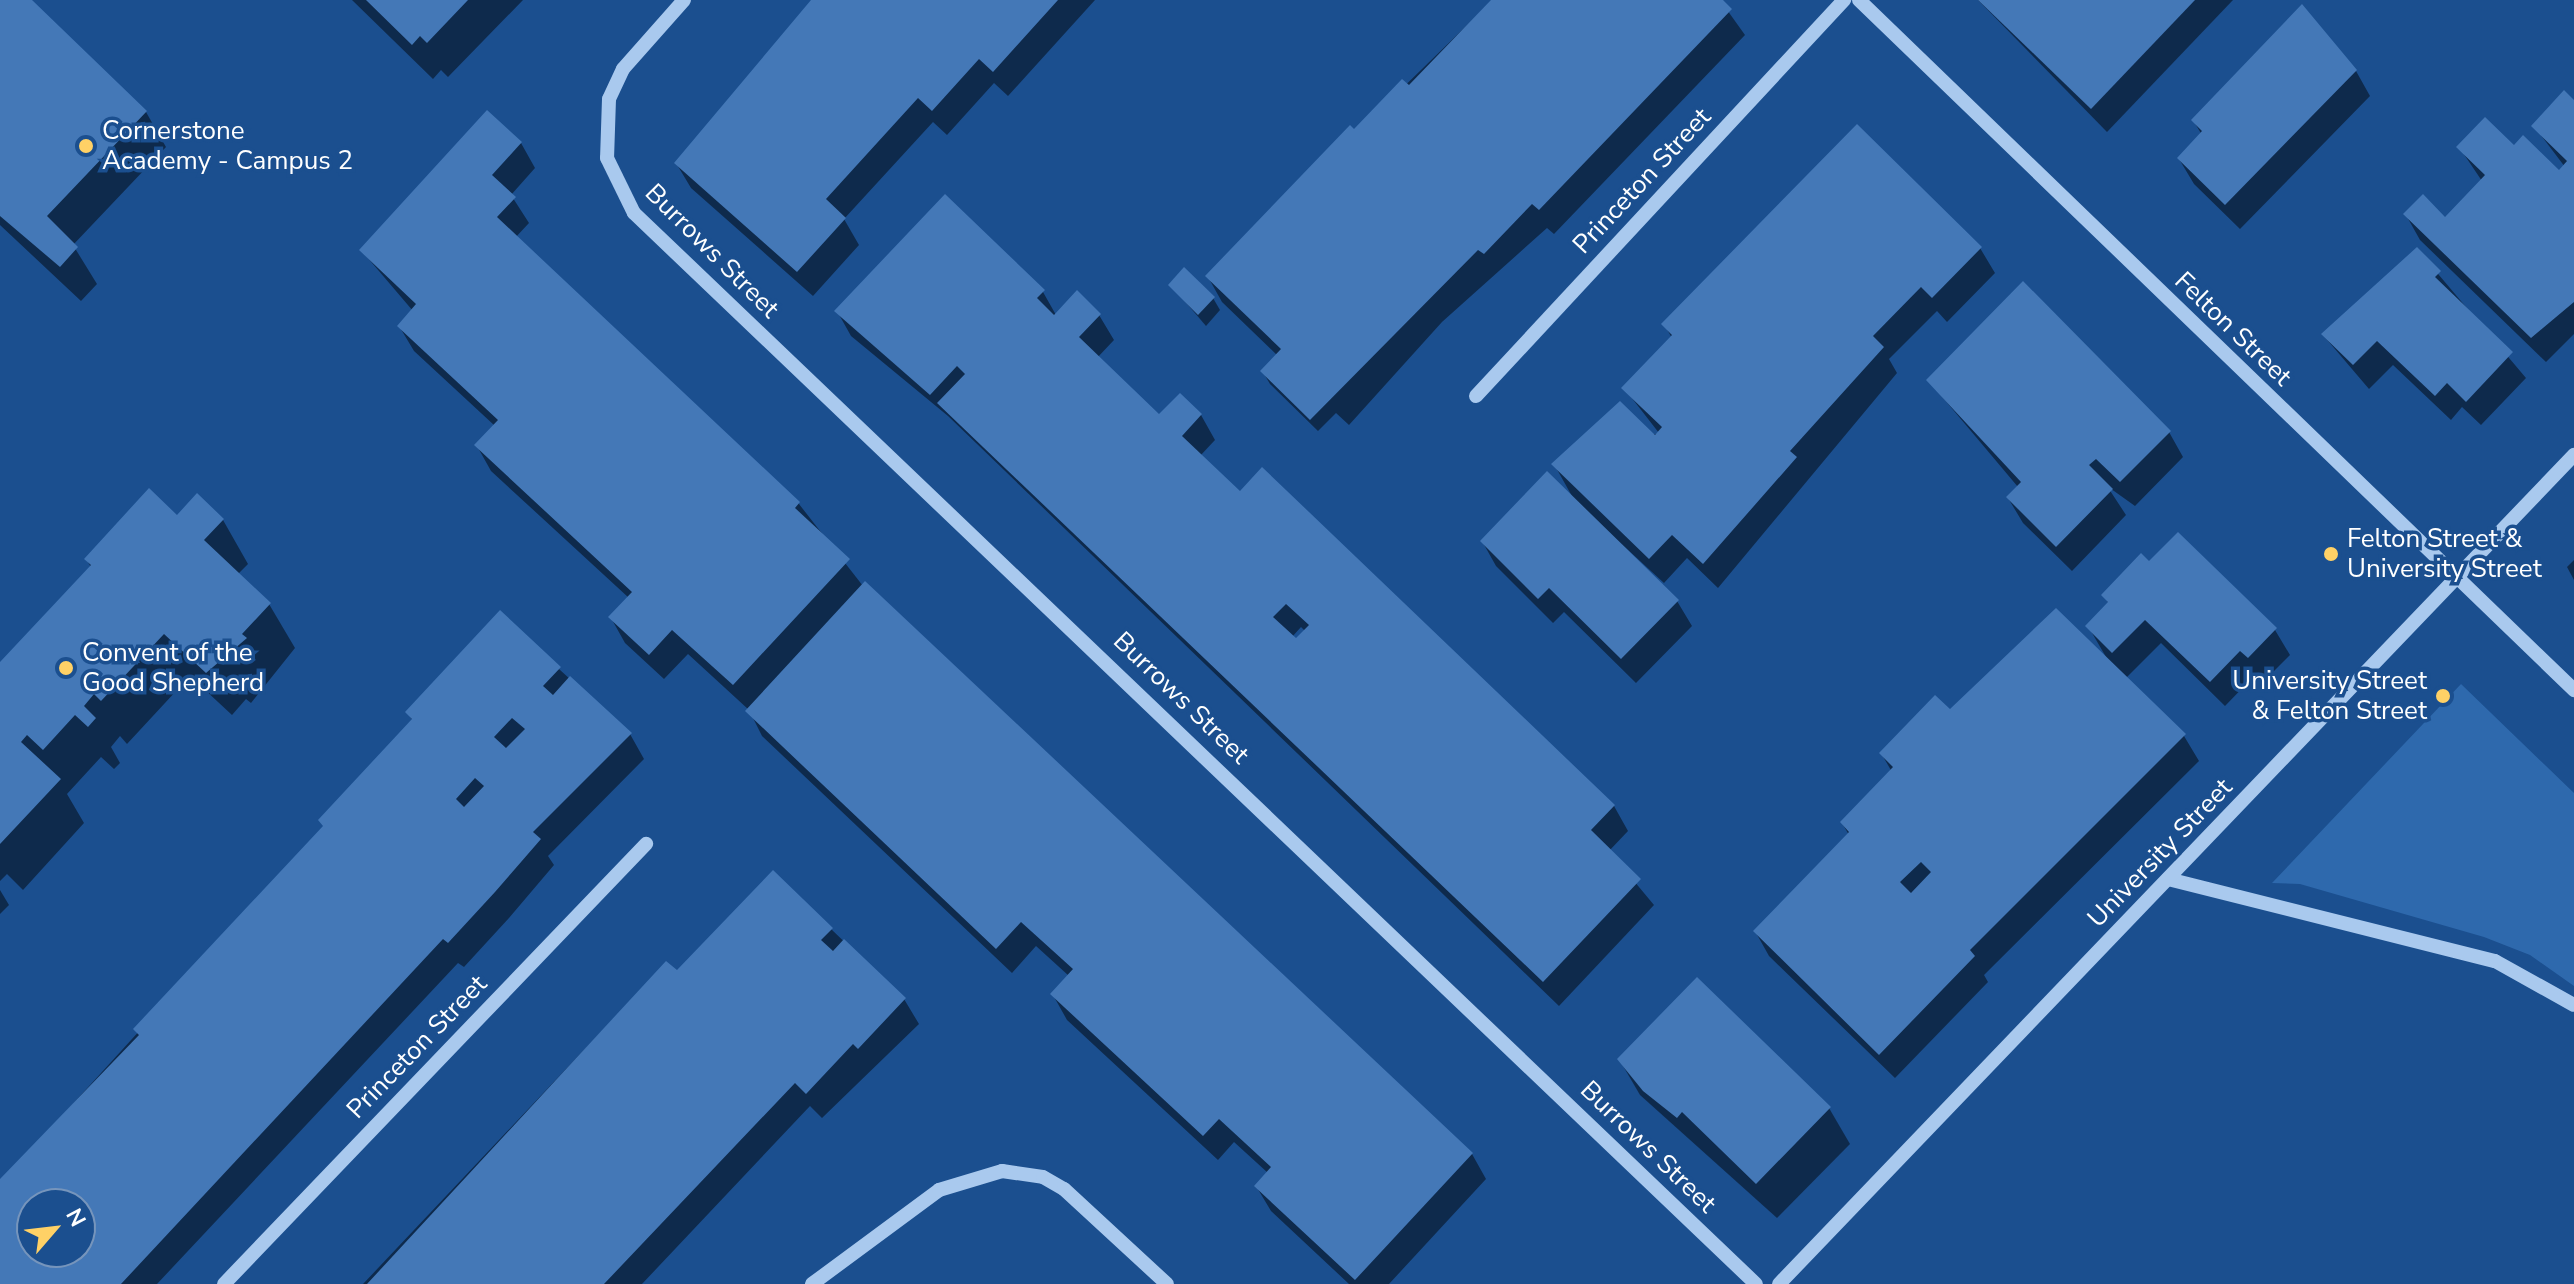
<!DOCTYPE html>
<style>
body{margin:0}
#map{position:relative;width:2574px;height:1284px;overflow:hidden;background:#1b4f8f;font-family:"Nunito Sans",sans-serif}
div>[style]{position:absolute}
.green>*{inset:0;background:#2e69ad}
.shadow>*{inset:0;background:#0007}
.building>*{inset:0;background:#4478b7}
.minor>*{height:14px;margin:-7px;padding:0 7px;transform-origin:7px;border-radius:7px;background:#a9c9ee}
.dots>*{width:22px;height:22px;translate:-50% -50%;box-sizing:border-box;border:4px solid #1b4f8f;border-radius:50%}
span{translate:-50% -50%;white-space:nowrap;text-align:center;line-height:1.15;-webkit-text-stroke:7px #1b4f8f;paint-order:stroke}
.poi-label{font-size:26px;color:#fff}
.left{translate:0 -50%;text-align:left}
.right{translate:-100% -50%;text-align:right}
.street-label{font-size:26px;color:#fff}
.north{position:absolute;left:16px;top:1188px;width:80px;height:80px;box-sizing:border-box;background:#1b4f8f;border:2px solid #7695bc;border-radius:50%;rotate:62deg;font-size:22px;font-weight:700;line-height:32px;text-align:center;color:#fff}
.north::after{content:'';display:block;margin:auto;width:28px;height:36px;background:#ffd166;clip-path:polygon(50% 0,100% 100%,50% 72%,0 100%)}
</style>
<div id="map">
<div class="green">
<i style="clip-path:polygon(2461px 684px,2574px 793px,2574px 986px,2530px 955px,2484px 937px,2300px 884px,2272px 883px)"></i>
</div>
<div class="shadow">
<i style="clip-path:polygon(0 0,29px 0,146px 112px,166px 147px,73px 245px,97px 284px,81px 301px,0 225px)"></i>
<i style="clip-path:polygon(352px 0,523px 0,448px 77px,441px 70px,433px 79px)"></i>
<i style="clip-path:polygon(814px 0,1095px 0,1008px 96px,994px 83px,947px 135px,933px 122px,844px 219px,859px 245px,813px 296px,691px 188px,676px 163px)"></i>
<i style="clip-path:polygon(1493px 0,1720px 0,1745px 35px,1554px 234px,1547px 228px,1442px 322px,1349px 425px,1336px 413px,1318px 431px,1270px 384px,1263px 372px,1278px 356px,1222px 302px,1208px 277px)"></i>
<i style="clip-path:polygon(1978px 0,2233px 0,2107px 132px)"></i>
<i style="clip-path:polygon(2356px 71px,2370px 96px,2240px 229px,2194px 184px,2179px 159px,2202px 135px,2193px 120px)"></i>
<i style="clip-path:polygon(2574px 102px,2574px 334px,2546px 362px,2420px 240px,2406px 215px,2445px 220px,2482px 181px,2459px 147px,2514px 148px,2559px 173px,2565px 167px,2534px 126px)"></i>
<i style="clip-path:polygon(521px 143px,535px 168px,511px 195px,529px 223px,515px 238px,799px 504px,863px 586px,1472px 1154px,1486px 1179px,1389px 1284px,1349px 1284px,1271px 1211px,1256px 1186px,1268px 1173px,1234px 1142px,1218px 1160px,1067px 1020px,1053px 995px,1069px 976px,1036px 946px,1012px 973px,762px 736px,749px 710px,688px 654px,664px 679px,625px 643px,611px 618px,629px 598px,491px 471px,477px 446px,495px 426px,414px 351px,399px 326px,413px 311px,361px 250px)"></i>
<i style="clip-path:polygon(1980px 248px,1995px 273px,1947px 322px,1937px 311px,1889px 359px,1897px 373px,1718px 588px,1687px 558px,1664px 583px,1579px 505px,1677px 601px,1692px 626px,1636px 683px,1564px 612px,1553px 623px,1496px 566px,1482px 541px,1573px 498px,1554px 464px,1659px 433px,1624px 388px,1672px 338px,1664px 324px)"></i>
<i style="clip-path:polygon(2417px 249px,2526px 378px,2481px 425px,2462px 407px,2451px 420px,2393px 365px,2369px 389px,2323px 335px)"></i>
<i style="clip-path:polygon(1171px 285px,1213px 298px,1220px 310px,1206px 326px)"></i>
<i style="clip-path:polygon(evenodd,1043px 292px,1056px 315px,1099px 315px,1114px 340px,1097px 358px,1159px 417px,1201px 415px,1215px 440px,1200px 456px,1240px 494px,1614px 806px,1628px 831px,1609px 851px,1654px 905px,1559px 1006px,948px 416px,851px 336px,837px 311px,1043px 292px,1301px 627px,1305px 631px,1296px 640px,1292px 637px,1301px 627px)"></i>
<i style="clip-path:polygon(1928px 380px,2169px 432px,2183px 457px,2135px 506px,2107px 486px,2126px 515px,2072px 571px,2023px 523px,2008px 498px,2018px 487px)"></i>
<i style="clip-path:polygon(177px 518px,223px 520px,248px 564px,238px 574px,269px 604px,295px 648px,251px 703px,246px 699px,232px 715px,190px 676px,127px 744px,120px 736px,111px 747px,120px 763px,114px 769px,101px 757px,67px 794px,84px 823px,23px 890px,7px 874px,0 881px,0 665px,91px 567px,86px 559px)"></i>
<i style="clip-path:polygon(2574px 560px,2574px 580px,2567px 567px)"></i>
<i style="clip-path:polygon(2149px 564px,2275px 630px,2290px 655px,2263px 682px,2256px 674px,2225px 706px,2161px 643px,2126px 678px,2184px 736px,2199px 761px,1984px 975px,1988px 982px,1895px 1078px,1769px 956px,1755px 931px,1849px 835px,1842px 823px,1892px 772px,1881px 753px,1950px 712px,2106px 657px,2088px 626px,2109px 604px,2104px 595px)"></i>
<i style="clip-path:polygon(evenodd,559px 669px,630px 734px,644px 759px,548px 856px,554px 865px,509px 918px,464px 967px,458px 963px,157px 1284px,0 1284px,0 1184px,324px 828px,413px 721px,407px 712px,559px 669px,32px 1204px,80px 1204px,80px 1252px,32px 1252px,32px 1204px)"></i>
<i style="clip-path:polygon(0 890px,9px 905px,0 914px)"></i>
<i style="clip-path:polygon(831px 929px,904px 999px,919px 1024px,822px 1118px,810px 1106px,642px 1284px,363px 1284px,666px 963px,677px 973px)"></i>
<i style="clip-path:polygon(1619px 1059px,1829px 1108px,1850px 1144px,1777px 1218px,1640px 1095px)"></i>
</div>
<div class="building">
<i style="clip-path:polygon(0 0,32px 0,147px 111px,47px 216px,78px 247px,60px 267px,0 216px)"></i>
<i style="clip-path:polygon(366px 0,468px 0,427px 43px,420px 36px,412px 45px)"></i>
<i style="clip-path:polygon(811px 0,1058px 0,993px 72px,979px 59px,932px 111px,918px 98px,826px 199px,846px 218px,797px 272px,674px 163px)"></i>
<i style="clip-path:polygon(1491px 0,1723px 0,1732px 9px,1539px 210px,1532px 204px,1484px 254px,1478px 250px,1310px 420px,1260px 371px,1281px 349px,1205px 276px,1350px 125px,1354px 129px,1402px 79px,1409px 85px)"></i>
<i style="clip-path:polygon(1978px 0,2195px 0,2091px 109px)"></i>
<i style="clip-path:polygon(2302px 4px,2357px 70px,2225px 205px,2177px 158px,2202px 131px,2191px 120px)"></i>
<i style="clip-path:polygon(2564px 90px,2574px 100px,2574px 302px,2531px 338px,2403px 214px,2423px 194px,2445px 217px,2485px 175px,2456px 147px,2485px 117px,2514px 145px,2523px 135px,2559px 170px,2567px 161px,2531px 126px)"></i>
<i style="clip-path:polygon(487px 110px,522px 142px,492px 175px,516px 197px,497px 217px,800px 502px,795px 508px,850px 559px,733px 685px,672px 630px,649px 655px,608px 617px,632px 592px,474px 445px,498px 420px,397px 326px,416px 304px,359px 250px)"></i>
<i style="clip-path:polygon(1857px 124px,1982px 247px,1932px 298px,1921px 287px,1873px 336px,1884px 347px,1790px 451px,1797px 457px,1703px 564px,1672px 535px,1649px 559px,1551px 464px,1620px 401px,1655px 435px,1662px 427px,1621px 388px,1672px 335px,1661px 324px)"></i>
<i style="clip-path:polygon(evenodd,945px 194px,1045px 290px,1037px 298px,1054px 315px,1077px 290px,1101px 314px,1079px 337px,1159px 414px,1180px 393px,1202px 414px,1182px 436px,1240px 491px,1262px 467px,1615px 805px,1591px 830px,1641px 879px,1543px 982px,937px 403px,965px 374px,957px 366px,930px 395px,834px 311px,945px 194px,1286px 604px,1309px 625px,1296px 638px,1273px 617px,1286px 604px)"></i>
<i style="clip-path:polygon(2417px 247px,2441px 271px,2435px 277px,2513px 352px,2466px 402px,2447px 383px,2435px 396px,2377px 341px,2353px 365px,2321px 334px)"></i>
<i style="clip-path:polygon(1184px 267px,1215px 297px,1198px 315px,1168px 285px)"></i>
<i style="clip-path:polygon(2023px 281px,2171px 431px,2120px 482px,2096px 459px,2089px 465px,2113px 489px,2056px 547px,2006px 497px,2021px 482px,1926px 380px)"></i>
<i style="clip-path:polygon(1547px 471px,1679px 600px,1621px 659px,1549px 588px,1538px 599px,1480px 541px)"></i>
<i style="clip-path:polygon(149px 488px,177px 515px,197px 493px,224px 519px,204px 540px,271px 603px,242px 634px,247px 638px,206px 673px,164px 634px,101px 701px,94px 694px,84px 706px,96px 718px,88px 727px,75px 715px,43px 750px,27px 735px,21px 742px,61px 779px,0 844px,0 662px,91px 565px,84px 559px)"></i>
<i style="clip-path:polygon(2178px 532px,2277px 628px,2248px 658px,2240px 651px,2210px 682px,2145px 620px,2112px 653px,2085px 626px,2108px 602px,2101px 595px,2141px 553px,2149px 561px)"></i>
<i style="clip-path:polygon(865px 581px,1473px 1153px,1355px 1280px,1254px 1186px,1271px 1167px,1219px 1119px,1203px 1136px,1050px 994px,1073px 969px,1021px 922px,996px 949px,745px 711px)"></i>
<i style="clip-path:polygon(evenodd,2056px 608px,2186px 734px,1970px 950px,1975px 956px,1879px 1055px,1753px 931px,1849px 832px,1840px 822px,1893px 767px,1879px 753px,1935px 695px,1950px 709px,2056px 608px,1921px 862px,1931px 872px,1911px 893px,1900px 882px,1921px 862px)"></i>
<i style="clip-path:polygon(evenodd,500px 610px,561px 667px,543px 686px,553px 695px,570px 676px,632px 733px,533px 832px,541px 839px,495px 892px,448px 943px,443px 939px,121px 1284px,0 1284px,0 1179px,139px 1035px,133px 1029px,323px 826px,318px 820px,412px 719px,405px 712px,500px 610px,512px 718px,525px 729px,506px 748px,494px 737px,512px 718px,500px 610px,475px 778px,484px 786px,464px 807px,456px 799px,475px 778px,500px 610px,32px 1204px,80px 1204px,80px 1252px,32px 1252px,32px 1204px)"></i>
<i style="clip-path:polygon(773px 870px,833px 928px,821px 940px,833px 951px,844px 939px,906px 998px,858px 1049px,853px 1044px,806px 1094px,795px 1083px,604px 1284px,367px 1284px,666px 961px,677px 970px)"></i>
<i style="clip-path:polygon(1697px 977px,1831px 1107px,1756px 1184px,1682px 1112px,1677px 1118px,1643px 1091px,1617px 1059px)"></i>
</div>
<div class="minor">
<i style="left:684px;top:0;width:92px;rotate:131.5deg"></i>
<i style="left:623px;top:69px;width:33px;rotate:115deg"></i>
<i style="left:609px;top:99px;width:59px;rotate:91.9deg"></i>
<i style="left:607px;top:158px;width:61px;rotate:63.9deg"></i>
<i style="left:634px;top:213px;width:1551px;rotate:43.67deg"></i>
<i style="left:1859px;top:0;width:994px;rotate:43.98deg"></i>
<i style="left:1476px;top:396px;width:541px;rotate:-47.1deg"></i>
<i style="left:2168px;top:879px;width:337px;rotate:14.1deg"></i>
<i style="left:2495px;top:961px;width:90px;rotate:29.1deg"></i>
<i style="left:224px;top:1284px;width:610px;rotate:-46.2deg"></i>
<i style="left:812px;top:1284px;width:158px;rotate:-36.5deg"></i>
<i style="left:939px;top:1190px;width:66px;rotate:-16.8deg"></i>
<i style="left:1002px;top:1171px;width:41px;rotate:8.3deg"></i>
<i style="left:1043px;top:1177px;width:24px;rotate:30deg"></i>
<i style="left:1064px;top:1189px;width:140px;rotate:42.7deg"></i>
<i style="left:1779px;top:1284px;width:1149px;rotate:-46.2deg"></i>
</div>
<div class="dots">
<i style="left:86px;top:146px;background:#ffd166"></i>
<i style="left:2331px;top:554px;background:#ffd166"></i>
<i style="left:66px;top:668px;background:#ffd166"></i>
<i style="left:2443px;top:696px;background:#ffd166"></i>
</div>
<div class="poi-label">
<span class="left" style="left:102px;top:146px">Cornerstone<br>Academy - Campus 2</span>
<span class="left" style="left:2347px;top:554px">Felton Street &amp;<br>University Street</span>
<span class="left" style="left:82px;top:668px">Convent of the<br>Good Shepherd</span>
<span class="right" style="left:2427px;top:696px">University Street<br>&amp; Felton Street</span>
</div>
<div class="street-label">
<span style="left:1642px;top:181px;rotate:-47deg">Princeton Street</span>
<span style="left:712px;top:251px;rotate:45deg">Burrows Street</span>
<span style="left:2233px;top:329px;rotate:44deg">Felton Street</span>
<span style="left:1181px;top:698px;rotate:44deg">Burrows Street</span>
<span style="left:2160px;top:853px;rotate:-46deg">University Street</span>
<span style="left:417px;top:1047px;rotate:-46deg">Princeton Street</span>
<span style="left:1648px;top:1147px;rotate:44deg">Burrows Street</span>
</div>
<div class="north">N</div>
</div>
